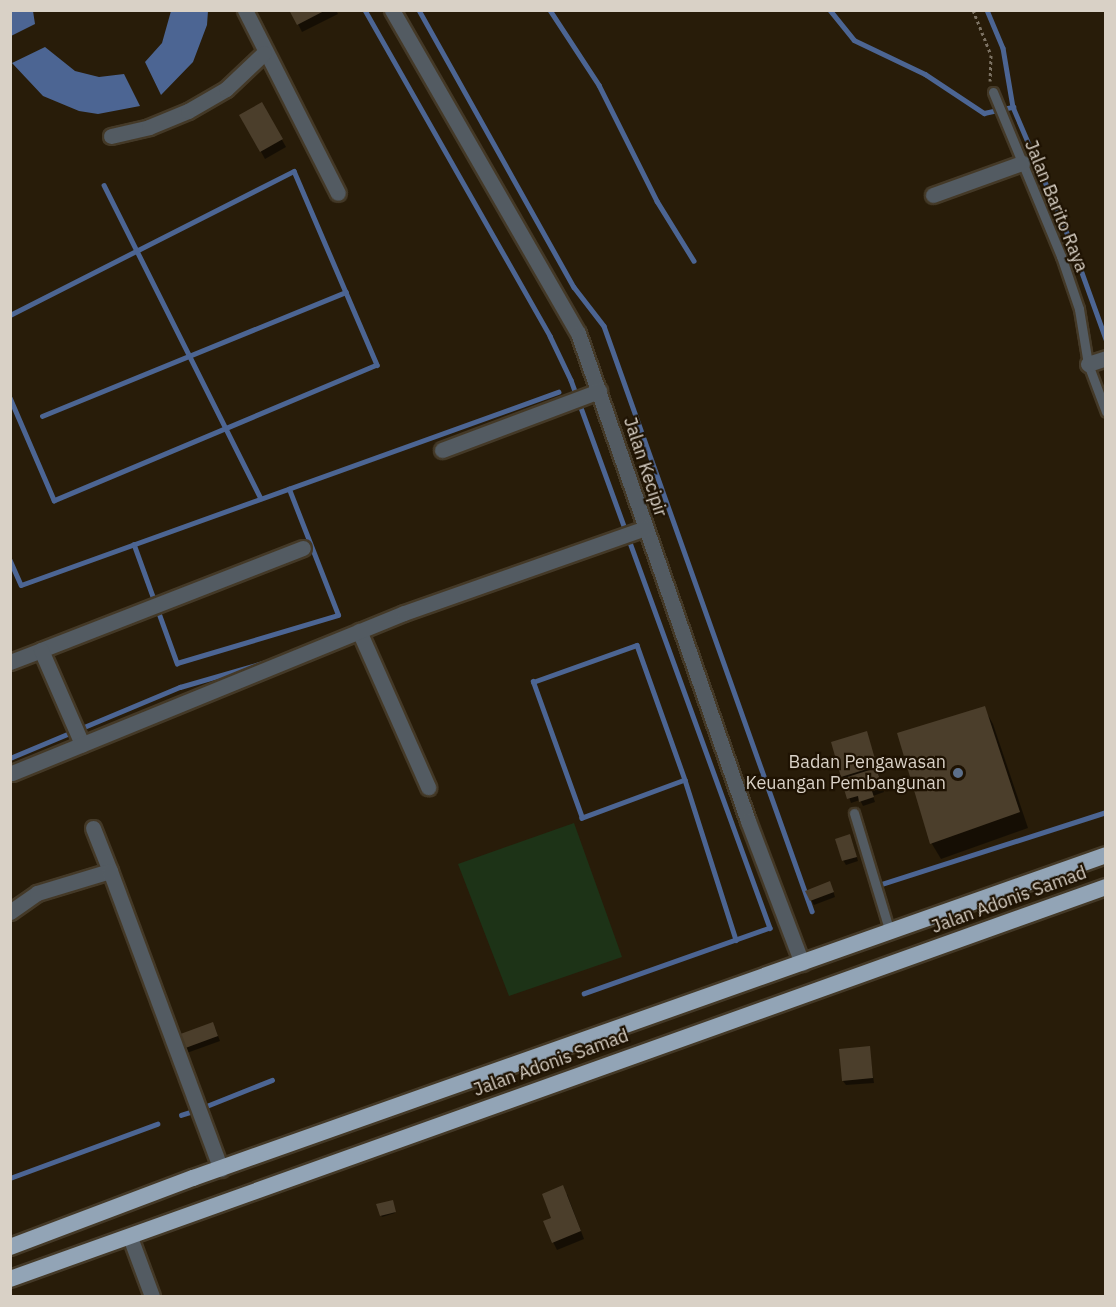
<!DOCTYPE html>
<style>
body{margin:0}
#map{position:relative;width:1116px;height:1307px;overflow:hidden;background:#281c09;font-family:"IBM Plex Sans",sans-serif}
div>[style]{position:absolute}
.green>*{inset:0;background:#1d3317}
.water>*{inset:0;background:#4c6593}
.shadow>*{inset:0;background:#0007}
.stream>*{height:4.5px;margin:-2.25px;padding:0 2.25px;transform-origin:2.25px;border-radius:2.25px;background:#4c6593}
.building>*{inset:0;background:#4b3e2b}
.path>*{height:3px;margin-top:-1.5px;transform-origin:0;background:repeating-linear-gradient(90deg,#7c7263 0 3px,transparent 0 6px)}
.roads{filter:drop-shadow(2px 0 #443927) drop-shadow(-2px 0 #443927) drop-shadow(0 2px #443927) drop-shadow(0 -2px #443927)}
.service>*{height:9px;margin:-4.5px;padding:0 4.5px;transform-origin:4.5px;border-radius:4.5px;background:#535b62}
.minor>*{height:15px;margin:-7.5px;padding:0 7.5px;transform-origin:7.5px;border-radius:7.5px;background:#535b62}
.trunk>*{height:16px;margin:-8px;padding:0 8px;transform-origin:8px;border-radius:8px;background:#92a4b6}
.dots>*{width:16px;height:16px;translate:-50% -50%;box-sizing:border-box;border:3px solid #1e1202;border-radius:50%}
span{translate:-50% -50%;white-space:nowrap;text-align:center;line-height:1.15;-webkit-text-stroke:4.5px #1e1202;paint-order:stroke}
.street-label{font-size:18px;color:#d9d1c6}
.poi-label{font-size:18px;color:#d9d1c6}
.right{translate:-100% -50%;text-align:right}
.frame{position:absolute;inset:0;border:12px solid #d9d1c6;pointer-events:none}
</style>
<div id="map">
<div class="green">
<i style="clip-path:polygon(574px 823px,622px 957px,509px 996px,458px 864px)"></i>
</div>
<div class="water">
<i style="clip-path:polygon(11px 10px,33px 11px,35px 24px,11px 36px)"></i>
<i style="clip-path:polygon(171px 11px,208px 11px,207px 25px,193px 62px,161px 95px,145px 62px,162px 43px)"></i>
<i style="clip-path:polygon(45px 47px,75px 71px,99px 77px,124px 74px,140px 106px,98px 114px,79px 111px,43px 96px,12px 63px)"></i>
</div>
<div class="shadow">
<i style="clip-path:polygon(291px 10px,336px 10px,338px 14px,302px 32px)"></i>
<i style="clip-path:polygon(262px 104px,286px 147px,265px 159px,241px 116px)"></i>
<i style="clip-path:polygon(984px 708px,993px 724px,1028px 828px,941px 859px,932px 844px,899px 734px)"></i>
<i style="clip-path:polygon(866px 733px,884px 792px,873px 796px,875px 802px,863px 806px,860px 800px,851px 803px,842px 776px)"></i>
<i style="clip-path:polygon(852px 841px,858px 861px,846px 865px,843px 860px)"></i>
<i style="clip-path:polygon(832px 887px,835px 897px,814px 905px,807px 892px)"></i>
<i style="clip-path:polygon(215px 1028px,220px 1041px,184px 1054px,182px 1050px)"></i>
<i style="clip-path:polygon(869px 1048px,874px 1083px,846px 1085px,843px 1081px)"></i>
<i style="clip-path:polygon(567px 1194px,584px 1239px,557px 1250px,553px 1242px,553px 1219px)"></i>
<i style="clip-path:polygon(393px 1203px,395px 1213px,382px 1217px,381px 1215px)"></i>
</div>
<div class="stream">
<i style="left:365px;top:10px;width:375px;rotate:60.4deg"></i>
<i style="left:550px;top:336px;width:49px;rotate:64.5deg"></i>
<i style="left:571px;top:380px;width:583px;rotate:70.04deg"></i>
<i style="left:770px;top:928px;width:197px;rotate:160.5deg"></i>
<i style="left:419px;top:10px;width:317px;rotate:60.8deg"></i>
<i style="left:574px;top:287px;width:49px;rotate:52.4deg"></i>
<i style="left:604px;top:326px;width:621px;rotate:70.43deg"></i>
<i style="left:550px;top:10px;width:90px;rotate:56.8deg"></i>
<i style="left:599px;top:85px;width:130px;rotate:63.4deg"></i>
<i style="left:657px;top:201px;width:70px;rotate:58.3deg"></i>
<i style="left:830px;top:10px;width:38px;rotate:51deg"></i>
<i style="left:854px;top:40px;width:79px;rotate:25.6deg"></i>
<i style="left:925px;top:74px;width:71px;rotate:33.5deg"></i>
<i style="left:984px;top:113px;width:30px;rotate:-12deg"></i>
<i style="left:1013px;top:107px;width:147px;rotate:66.8deg"></i>
<i style="left:1071px;top:242px;width:103px;rotate:70.2deg"></i>
<i style="left:987px;top:10px;width:41px;rotate:67.2deg"></i>
<i style="left:1003px;top:48px;width:60px;rotate:80.4deg"></i>
<i style="left:104px;top:185px;width:350px;rotate:63.4deg"></i>
<i style="left:10px;top:315px;width:318px;rotate:-26.9deg"></i>
<i style="left:294px;top:171px;width:211px;rotate:66.8deg"></i>
<i style="left:377px;top:365px;width:350px;rotate:157.2deg"></i>
<i style="left:54px;top:501px;width:111px;rotate:-113.3deg"></i>
<i style="left:42px;top:416px;width:328px;rotate:-22.2deg"></i>
<i style="left:134px;top:544px;width:127px;rotate:70.1deg"></i>
<i style="left:177px;top:663px;width:168px;rotate:-16.6deg"></i>
<i style="left:338px;top:615px;width:135px;rotate:-111.3deg"></i>
<i style="left:10px;top:560px;width:27px;rotate:66deg"></i>
<i style="left:21px;top:585px;width:571px;rotate:-19.77deg"></i>
<i style="left:10px;top:758px;width:184px;rotate:-22.7deg"></i>
<i style="left:180px;top:687px;width:90px;rotate:-16.2deg"></i>
<i style="left:685px;top:780px;width:110px;rotate:159.7deg"></i>
<i style="left:582px;top:818px;width:145px;rotate:-109.8deg"></i>
<i style="left:533px;top:682px;width:110px;rotate:-19.6deg"></i>
<i style="left:637px;top:645px;width:143px;rotate:70.4deg"></i>
<i style="left:685px;top:780px;width:168px;rotate:72.3deg"></i>
<i style="left:882px;top:884px;width:235px;rotate:-17.8deg"></i>
<i style="left:204px;top:1107px;width:73px;rotate:-21.7deg"></i>
<i style="left:181px;top:1115px;width:13px;rotate:-18deg"></i>
<i style="left:10px;top:1178px;width:157px;rotate:-20.2deg"></i>
</div>
<div class="building">
<i style="clip-path:polygon(289px 10px,326px 10px,297px 25px)"></i>
<i style="clip-path:polygon(262px 102px,283px 139px,260px 152px,239px 115px)"></i>
<i style="clip-path:polygon(985px 706px,1020px 812px,930px 844px,897px 733px)"></i>
<i style="clip-path:polygon(867px 731px,877px 766px,841px 777px,831px 742px)"></i>
<i style="clip-path:polygon(876px 768px,883px 788px,872px 791px,874px 797px,859px 802px,858px 796px,847px 799px,841px 779px)"></i>
<i style="clip-path:polygon(850px 834px,857px 857px,842px 861px,835px 839px)"></i>
<i style="clip-path:polygon(830px 881px,834px 892px,810px 901px,805px 891px)"></i>
<i style="clip-path:polygon(213px 1022px,218px 1036px,180px 1050px,175px 1036px)"></i>
<i style="clip-path:polygon(870px 1046px,873px 1078px,842px 1081px,839px 1049px)"></i>
<i style="clip-path:polygon(563px 1185px,581px 1231px,552px 1243px,543px 1221px,551px 1218px,542px 1194px)"></i>
<i style="clip-path:polygon(393px 1200px,396px 1212px,380px 1216px,376px 1204px)"></i>
</div>
<div class="path">
<i style="left:973px;top:10px;width:48px;rotate:68.2deg"></i>
<i style="left:991px;top:55px;width:26px;rotate:92deg"></i>
</div>
<div class="roads">
<div class="service">
<i style="left:993px;top:92px;width:178px;rotate:67.5deg"></i>
<i style="left:1061px;top:256px;width:56px;rotate:71.2deg"></i>
<i style="left:1079px;top:309px;width:56px;rotate:80.7deg"></i>
<i style="left:1088px;top:364px;width:51px;rotate:69.4deg"></i>
<i style="left:854px;top:813px;width:124px;rotate:73.2deg"></i>
</div>
<div class="minor">
<i style="left:245px;top:10px;width:205px;rotate:63.1deg"></i>
<i style="left:392px;top:10px;width:373px;rotate:60.1deg"></i>
<i style="left:578px;top:333px;width:517px;rotate:70.79deg"></i>
<i style="left:748px;top:821px;width:152px;rotate:69.2deg"></i>
<i style="left:111px;top:136px;width:39px;rotate:-13deg"></i>
<i style="left:149px;top:127px;width:42px;rotate:-22.3deg"></i>
<i style="left:188px;top:111px;width:44px;rotate:-30.1deg"></i>
<i style="left:226px;top:89px;width:52px;rotate:-43.5deg"></i>
<i style="left:933px;top:195px;width:95px;rotate:-19.8deg"></i>
<i style="left:1088px;top:364px;width:19px;rotate:-18deg"></i>
<i style="left:442px;top:450px;width:168px;rotate:-20.6deg"></i>
<i style="left:359px;top:631px;width:171px;rotate:66.1deg"></i>
<i style="left:41px;top:650px;width:281px;rotate:-21.3deg"></i>
<i style="left:10px;top:662px;width:33px;rotate:-21deg"></i>
<i style="left:41px;top:650px;width:103px;rotate:66.4deg"></i>
<i style="left:12px;top:773px;width:423px;rotate:-22.2deg"></i>
<i style="left:404px;top:613px;width:256px;rotate:-19.4deg"></i>
<i style="left:93px;top:828px;width:46px;rotate:68.4deg"></i>
<i style="left:10px;top:912px;width:33px;rotate:-35deg"></i>
<i style="left:37px;top:893px;width:76px;rotate:-16.8deg"></i>
<i style="left:110px;top:871px;width:318px;rotate:69.6deg"></i>
<i style="left:130px;top:1237px;width:63px;rotate:69.6deg"></i>
</div>
<div class="trunk">
<i style="left:10px;top:1247px;width:196px;rotate:-20.7deg"></i>
<i style="left:193px;top:1178px;width:968px;rotate:-19.48deg"></i>
<i style="left:10px;top:1279px;width:1164px;rotate:-19.68deg"></i>
</div>
</div>
<div class="dots">
<i style="left:958px;top:773px;background:#5c6f8a"></i>
</div>
<div class="street-label">
<span style="left:1056px;top:206px;rotate:68deg">Jalan Barito Raya</span>
<span style="left:645px;top:467px;rotate:72deg">Jalan Kecipir</span>
<span style="left:1009px;top:900px;rotate:-20deg">Jalan Adonis Samad</span>
<span style="left:551px;top:1063px;rotate:-20deg">Jalan Adonis Samad</span>
</div>
<div class="poi-label">
<span class="right" style="left:946px;top:773px">Badan Pengawasan<br>Keuangan Pembangunan</span>
</div>
<div class="frame"></div>
</div>
